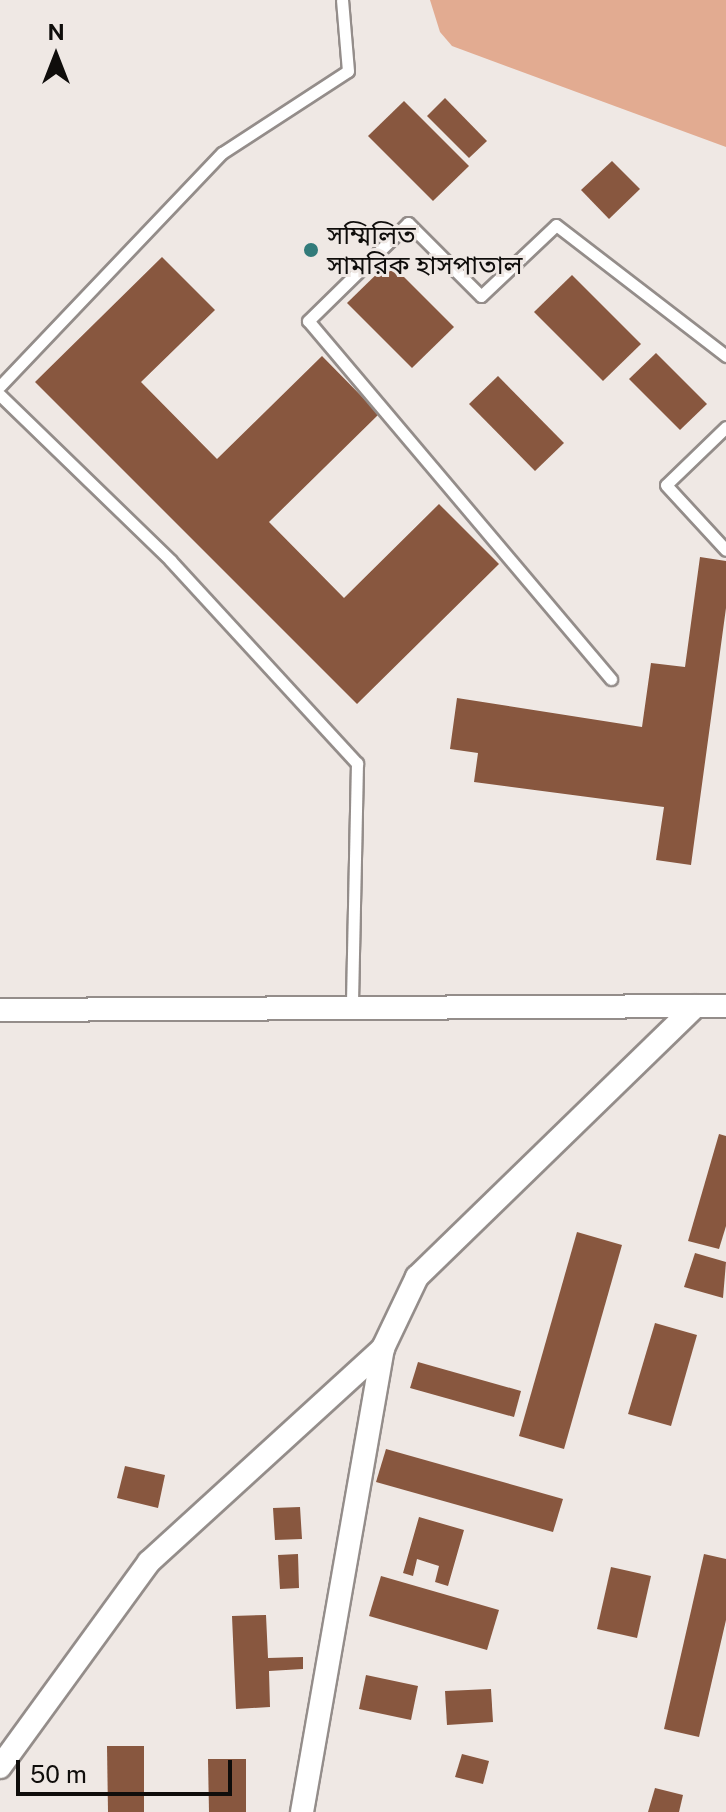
<!DOCTYPE html>
<meta charset="utf-8">
<style>
body{margin:0}
#map{position:relative;width:726px;height:1812px;overflow:hidden;background:#efe8e4;font-family:"Public Sans","Noto Sans Bengali",sans-serif}
div>[style]{position:absolute}
.water>*{inset:0;background:#e2ab91}
.building>*{inset:0;background:#88573f}
.roads{filter:drop-shadow(2px 0 #948d8a) drop-shadow(-2px 0 #948d8a) drop-shadow(0 2px #948d8a) drop-shadow(0 -2px #948d8a)}
.service>*{height:11px;margin:-5.5px;padding:0 5.5px;transform-origin:5.5px;border-radius:5.5px;background:#fff}
.minor>*{height:22px;margin:-11px;padding:0 11px;transform-origin:11px;border-radius:11px;background:#fff}
.dots>*{width:22px;height:22px;translate:-50% -50%;box-sizing:border-box;border:4px solid #efe8e4;border-radius:50%}
span{translate:-50% -50%;white-space:nowrap;text-align:center;line-height:1.15;-webkit-text-stroke:6px #efe8e4;paint-order:stroke}
.poi-label{font-size:26px;color:#0f0d0b}
.left{translate:0 -50%;text-align:left}
.north{position:absolute;left:16px;top:16px;width:80px;height:80px;-webkit-text-stroke:6px #efe8e4;paint-order:stroke;rotate:0deg;font-size:22px;font-weight:700;line-height:32px;text-align:center;color:#0f0d0b}
.north::after{content:'';display:block;margin:auto;width:28px;height:36px;background:#0f0d0b;clip-path:polygon(50% 0,100% 100%,50% 72%,0 100%)}
.scale{position:absolute;left:16px;top:1760px;width:216px;height:36px;box-sizing:border-box;border:4px solid #0f0d0b;border-top:0;padding-left:10px;font-size:24px;line-height:28px;white-space:nowrap;color:#0f0d0b;-webkit-text-stroke:6px #efe8e4;paint-order:stroke}
</style>
<div id="map">
<div class="water">
<i style="clip-path:polygon(430px 0,726px 0,726px 147px,452px 46px,440px 32px)"></i>
</div>
<div class="building">
<i style="clip-path:polygon(445px 98px,487px 141px,469px 158px,427px 116px)"></i>
<i style="clip-path:polygon(404px 101px,469px 166px,433px 201px,368px 136px)"></i>
<i style="clip-path:polygon(612px 161px,640px 189px,609px 219px,581px 190px)"></i>
<i style="clip-path:polygon(162px 257px,215px 310px,141px 382px,217px 459px,322px 356px,379px 414px,269px 522px,344px 598px,439px 504px,499px 564px,357px 704px,35px 382px)"></i>
<i style="clip-path:polygon(389px 262px,454px 327px,412px 368px,347px 303px)"></i>
<i style="clip-path:polygon(572px 275px,641px 344px,603px 381px,534px 312px)"></i>
<i style="clip-path:polygon(656px 353px,707px 404px,680px 430px,629px 379px)"></i>
<i style="clip-path:polygon(498px 376px,564px 443px,535px 471px,469px 404px)"></i>
<i style="clip-path:polygon(700px 557px,726px 561px,726px 608px,691px 865px,656px 860px,664px 807px,474px 782px,478px 753px,450px 749px,457px 698px,642px 727px,651px 663px,685px 667px)"></i>
<i style="clip-path:polygon(719px 1134px,726px 1136px,726px 1226px,719px 1249px,688px 1241px)"></i>
<i style="clip-path:polygon(577px 1232px,622px 1245px,564px 1449px,519px 1436px)"></i>
<i style="clip-path:polygon(695px 1253px,726px 1262px,723px 1298px,684px 1287px)"></i>
<i style="clip-path:polygon(655px 1323px,697px 1335px,671px 1426px,628px 1414px)"></i>
<i style="clip-path:polygon(418px 1362px,521px 1391px,514px 1417px,410px 1388px)"></i>
<i style="clip-path:polygon(386px 1449px,563px 1499px,553px 1532px,376px 1482px)"></i>
<i style="clip-path:polygon(125px 1466px,165px 1475px,158px 1508px,117px 1498px)"></i>
<i style="clip-path:polygon(300px 1507px,302px 1539px,275px 1540px,273px 1508px)"></i>
<i style="clip-path:polygon(419px 1517px,464px 1530px,448px 1586px,435px 1582px,439px 1566px,417px 1559px,413px 1576px,403px 1573px)"></i>
<i style="clip-path:polygon(298px 1554px,299px 1588px,280px 1589px,278px 1555px)"></i>
<i style="clip-path:polygon(704px 1554px,726px 1559px,726px 1620px,699px 1737px,664px 1729px)"></i>
<i style="clip-path:polygon(611px 1567px,651px 1576px,637px 1638px,597px 1629px)"></i>
<i style="clip-path:polygon(381px 1576px,499px 1610px,487px 1650px,369px 1616px)"></i>
<i style="clip-path:polygon(266px 1615px,268px 1658px,303px 1657px,303px 1669px,269px 1671px,270px 1707px,236px 1709px,232px 1616px)"></i>
<i style="clip-path:polygon(366px 1675px,418px 1686px,411px 1720px,359px 1709px)"></i>
<i style="clip-path:polygon(491px 1689px,493px 1722px,447px 1725px,445px 1691px)"></i>
<i style="clip-path:polygon(107px 1746px,144px 1746px,144px 1812px,108px 1812px)"></i>
<i style="clip-path:polygon(462px 1754px,489px 1761px,483px 1784px,455px 1777px)"></i>
<i style="clip-path:polygon(208px 1759px,246px 1759px,246px 1812px,209px 1812px)"></i>
<i style="clip-path:polygon(655px 1788px,683px 1795px,679px 1812px,648px 1812px)"></i>
</div>
<div class="roads">
<div class="service">
<i style="left:0;top:386px;width:322px;rotate:-46.4deg"></i>
<i style="left:222px;top:153px;width:150px;rotate:-33.1deg"></i>
<i style="left:348px;top:71px;width:71px;rotate:-94.8deg"></i>
<i style="left:0;top:395px;width:238px;rotate:44.1deg"></i>
<i style="left:171px;top:561px;width:275px;rotate:47.4deg"></i>
<i style="left:357px;top:763px;width:245px;rotate:91.2deg"></i>
<i style="left:726px;top:427px;width:83px;rotate:136deg"></i>
<i style="left:666px;top:485px;width:88px;rotate:47.3deg"></i>
<i style="left:611px;top:679px;width:469px;rotate:-130.2deg"></i>
<i style="left:308px;top:321px;width:140px;rotate:-44.4deg"></i>
<i style="left:408px;top:223px;width:103px;rotate:45deg"></i>
<i style="left:481px;top:296px;width:103px;rotate:-43.4deg"></i>
<i style="left:556px;top:225px;width:215px;rotate:37.6deg"></i>
</div>
<div class="minor">
<i style="left:0;top:1010px;width:726px;rotate:-0.32deg"></i>
<i style="left:0;top:1767px;width:253px;rotate:-54deg"></i>
<i style="left:149px;top:1562px;width:317px;rotate:-42.4deg"></i>
<i style="left:383px;top:1348px;width:79px;rotate:-64.4deg"></i>
<i style="left:417px;top:1277px;width:388px;rotate:-44.2deg"></i>
<i style="left:302px;top:1812px;width:471px;rotate:-80.1deg"></i>
</div>
</div>
<div class="dots">
<i style="left:311px;top:250px;background:#327b7a"></i>
</div>
<div class="poi-label">
<span class="left" style="left:327px;top:250px">সম্মিলিত<br>সামরিক হাসপাতাল</span>
</div>
<div class="north">N</div>
<div class="scale">50 m</div>
</div>
